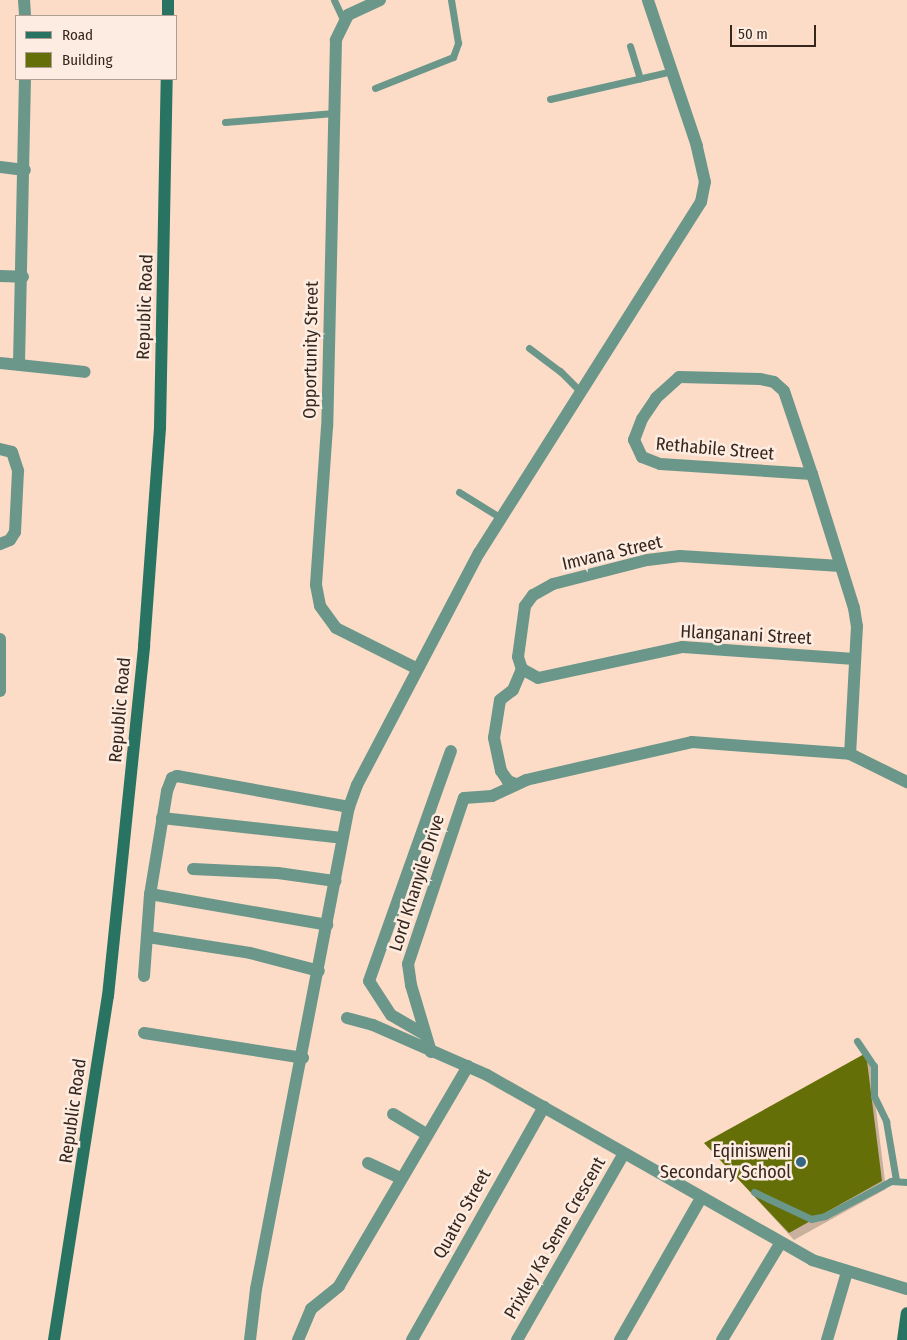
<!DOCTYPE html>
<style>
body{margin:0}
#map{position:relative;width:907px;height:1340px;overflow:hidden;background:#fcdcc6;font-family:"Fira Sans Condensed",sans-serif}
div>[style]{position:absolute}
.shadow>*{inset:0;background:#0003}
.building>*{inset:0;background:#656f08}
.lane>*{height:7px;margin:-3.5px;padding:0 3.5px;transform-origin:3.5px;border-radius:3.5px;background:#6b978b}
.street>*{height:12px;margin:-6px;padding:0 6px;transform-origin:6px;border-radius:6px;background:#6b978b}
.secondary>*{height:12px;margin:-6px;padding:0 6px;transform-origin:6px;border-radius:6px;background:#287362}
.dots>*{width:14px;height:14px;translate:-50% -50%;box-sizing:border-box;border:2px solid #fdece1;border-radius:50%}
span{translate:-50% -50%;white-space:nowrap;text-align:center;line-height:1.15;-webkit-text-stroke:5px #fdece1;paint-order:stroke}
.street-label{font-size:18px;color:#36261c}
.poi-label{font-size:18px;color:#36261c}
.right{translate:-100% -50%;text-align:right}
.legend{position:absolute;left:15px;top:15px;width:162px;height:65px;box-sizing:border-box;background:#fdece1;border:1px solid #ad9d92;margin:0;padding:6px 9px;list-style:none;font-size:15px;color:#36261c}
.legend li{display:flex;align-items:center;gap:10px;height:25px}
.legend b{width:25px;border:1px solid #ad9d92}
.scale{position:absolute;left:730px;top:25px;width:86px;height:22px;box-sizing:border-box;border:2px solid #36261c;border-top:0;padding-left:6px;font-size:15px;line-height:18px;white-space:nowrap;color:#36261c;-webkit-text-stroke:4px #fdece1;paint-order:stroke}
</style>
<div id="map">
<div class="shadow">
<i style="clip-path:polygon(866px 1055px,870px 1061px,886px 1189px,794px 1240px,705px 1143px)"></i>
</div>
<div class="building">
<i style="clip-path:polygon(866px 1053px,882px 1181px,789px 1233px,704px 1143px)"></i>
</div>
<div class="lane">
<i style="left:334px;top:0;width:23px;rotate:65deg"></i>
<i style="left:630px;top:46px;width:34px;rotate:73deg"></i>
<i style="left:375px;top:88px;width:84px;rotate:-21.7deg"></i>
<i style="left:453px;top:57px;width:15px;rotate:-70deg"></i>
<i style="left:458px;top:43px;width:44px;rotate:-99.2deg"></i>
<i style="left:550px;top:99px;width:125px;rotate:-12.9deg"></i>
<i style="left:225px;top:122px;width:109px;rotate:-4.7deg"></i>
<i style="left:529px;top:348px;width:39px;rotate:37deg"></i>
<i style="left:560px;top:371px;width:30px;rotate:45deg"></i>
<i style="left:459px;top:492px;width:49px;rotate:31.8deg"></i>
<i style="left:857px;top:1041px;width:30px;rotate:56deg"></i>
<i style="left:874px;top:1066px;width:30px;rotate:90deg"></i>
<i style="left:874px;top:1096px;width:28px;rotate:64deg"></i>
<i style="left:886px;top:1121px;width:60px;rotate:80.4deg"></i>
<i style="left:754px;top:1192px;width:63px;rotate:25.3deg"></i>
<i style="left:811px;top:1219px;width:14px;rotate:-12deg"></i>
<i style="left:825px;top:1216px;width:75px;rotate:-27.9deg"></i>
<i style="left:891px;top:1181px;width:16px;rotate:4deg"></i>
</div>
<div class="street">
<i style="left:24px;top:0;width:16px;rotate:86deg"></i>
<i style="left:380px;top:0;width:35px;rotate:155deg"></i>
<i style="left:348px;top:15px;width:28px;rotate:116deg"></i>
<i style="left:336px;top:40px;width:387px;rotate:91.3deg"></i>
<i style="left:327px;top:427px;width:158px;rotate:94deg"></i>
<i style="left:316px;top:585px;width:21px;rotate:79deg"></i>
<i style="left:320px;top:606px;width:27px;rotate:54deg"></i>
<i style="left:336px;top:628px;width:89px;rotate:26.6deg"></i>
<i style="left:0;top:167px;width:25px;rotate:7deg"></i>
<i style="left:0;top:276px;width:23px;rotate:2deg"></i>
<i style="left:0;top:363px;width:85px;rotate:6deg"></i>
<i style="left:19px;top:364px;width:285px;rotate:-88.8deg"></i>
<i style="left:0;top:449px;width:12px;rotate:14deg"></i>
<i style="left:12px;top:452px;width:20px;rotate:72deg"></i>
<i style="left:18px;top:471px;width:61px;rotate:92.8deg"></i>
<i style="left:15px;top:532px;width:9px;rotate:122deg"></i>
<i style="left:10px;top:540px;width:11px;rotate:158deg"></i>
<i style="left:812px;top:474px;width:152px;rotate:-176.2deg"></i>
<i style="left:660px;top:464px;width:19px;rotate:-159deg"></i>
<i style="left:642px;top:457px;width:19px;rotate:-115deg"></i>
<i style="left:634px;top:440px;width:22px;rotate:-69deg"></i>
<i style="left:642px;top:419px;width:25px;rotate:-56deg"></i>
<i style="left:656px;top:398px;width:31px;rotate:-42deg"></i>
<i style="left:679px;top:377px;width:81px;rotate:1.4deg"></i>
<i style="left:760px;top:379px;width:14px;rotate:12deg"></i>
<i style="left:774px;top:382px;width:13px;rotate:42deg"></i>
<i style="left:784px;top:391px;width:88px;rotate:71.4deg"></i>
<i style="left:812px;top:474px;width:140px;rotate:72.6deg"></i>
<i style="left:854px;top:608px;width:18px;rotate:81deg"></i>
<i style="left:857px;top:626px;width:128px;rotate:93.1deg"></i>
<i style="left:840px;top:566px;width:160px;rotate:-176.4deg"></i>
<i style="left:680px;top:556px;width:33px;rotate:173deg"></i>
<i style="left:647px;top:560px;width:97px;rotate:165.7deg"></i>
<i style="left:553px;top:584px;width:23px;rotate:151deg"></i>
<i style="left:533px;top:595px;width:14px;rotate:126deg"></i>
<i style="left:525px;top:606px;width:51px;rotate:97.8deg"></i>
<i style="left:518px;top:657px;width:13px;rotate:72deg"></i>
<i style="left:522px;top:669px;width:18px;rotate:29deg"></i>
<i style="left:538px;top:678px;width:148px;rotate:-12.1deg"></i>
<i style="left:683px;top:647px;width:172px;rotate:4deg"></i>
<i style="left:0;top:639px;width:52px;rotate:90deg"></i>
<i style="left:516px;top:784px;width:9px;rotate:-159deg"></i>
<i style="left:508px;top:781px;width:12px;rotate:-125deg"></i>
<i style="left:501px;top:771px;width:34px;rotate:-102deg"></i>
<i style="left:494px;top:738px;width:38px;rotate:-81deg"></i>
<i style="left:500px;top:700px;width:16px;rotate:-38deg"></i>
<i style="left:513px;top:690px;width:23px;rotate:-67deg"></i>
<i style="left:162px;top:818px;width:181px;rotate:6.3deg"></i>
<i style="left:193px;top:869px;width:85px;rotate:2.7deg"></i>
<i style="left:278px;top:873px;width:58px;rotate:8deg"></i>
<i style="left:150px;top:894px;width:180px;rotate:9.9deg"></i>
<i style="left:148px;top:937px;width:103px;rotate:8.9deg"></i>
<i style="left:250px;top:953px;width:71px;rotate:14.6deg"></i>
<i style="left:144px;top:976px;width:81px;rotate:-85.8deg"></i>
<i style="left:150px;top:895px;width:105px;rotate:-80.7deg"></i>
<i style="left:167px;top:791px;width:14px;rotate:-69deg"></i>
<i style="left:172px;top:778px;width:5px;rotate:-22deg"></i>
<i style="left:177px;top:776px;width:175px;rotate:10.2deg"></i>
<i style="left:347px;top:1018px;width:27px;rotate:15deg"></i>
<i style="left:373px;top:1025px;width:124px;rotate:23.7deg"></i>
<i style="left:487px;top:1075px;width:374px;rotate:29.6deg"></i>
<i style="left:812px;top:1260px;width:99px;rotate:17deg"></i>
<i style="left:144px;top:1033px;width:161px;rotate:8.9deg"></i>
<i style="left:424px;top:1034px;width:38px;rotate:-150deg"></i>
<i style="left:391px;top:1015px;width:40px;rotate:-122.9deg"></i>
<i style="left:369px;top:981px;width:244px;rotate:-70.4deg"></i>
<i style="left:431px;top:1052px;width:70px;rotate:-106.6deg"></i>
<i style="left:411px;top:985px;width:21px;rotate:-98deg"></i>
<i style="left:408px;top:964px;width:175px;rotate:-71.4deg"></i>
<i style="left:464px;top:798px;width:28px;rotate:-4deg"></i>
<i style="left:492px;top:796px;width:38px;rotate:-25deg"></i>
<i style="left:526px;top:780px;width:170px;rotate:-12.9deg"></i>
<i style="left:692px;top:742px;width:158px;rotate:4.3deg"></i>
<i style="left:850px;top:754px;width:64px;rotate:26.2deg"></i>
<i style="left:393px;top:1114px;width:39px;rotate:31deg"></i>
<i style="left:368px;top:1163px;width:35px;rotate:25deg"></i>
<i style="left:250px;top:1340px;width:51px;rotate:-83.3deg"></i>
<i style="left:256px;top:1289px;width:491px;rotate:-79.1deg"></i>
<i style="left:349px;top:807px;width:23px;rotate:-70deg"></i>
<i style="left:357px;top:785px;width:262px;rotate:-62.3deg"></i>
<i style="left:479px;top:553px;width:415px;rotate:-57.7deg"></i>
<i style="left:701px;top:202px;width:20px;rotate:-79deg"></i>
<i style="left:705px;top:182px;width:37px;rotate:-103deg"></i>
<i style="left:697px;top:146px;width:154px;rotate:-108.6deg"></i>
<i style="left:298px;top:1340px;width:34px;rotate:-67deg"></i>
<i style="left:311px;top:1309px;width:36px;rotate:-39deg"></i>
<i style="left:339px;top:1286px;width:255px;rotate:-59.6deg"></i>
<i style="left:412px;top:1340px;width:268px;rotate:-60.5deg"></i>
<i style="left:517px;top:1340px;width:215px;rotate:-60.2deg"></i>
<i style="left:620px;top:1340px;width:163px;rotate:-60.3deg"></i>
<i style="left:722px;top:1340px;width:112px;rotate:-58.9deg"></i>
<i style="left:827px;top:1340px;width:71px;rotate:-73.6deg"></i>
</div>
<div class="secondary">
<i style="left:168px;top:0;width:16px;rotate:90deg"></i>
<i style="left:54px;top:1340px;width:348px;rotate:-81.1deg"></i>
<i style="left:108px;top:996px;width:352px;rotate:-84.1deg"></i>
<i style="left:144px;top:646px;width:219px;rotate:-85.8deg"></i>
<i style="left:160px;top:428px;width:349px;rotate:-88.9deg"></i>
<i style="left:903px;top:1340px;width:27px;rotate:-82deg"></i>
</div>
<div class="dots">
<i style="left:801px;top:1162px;background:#336784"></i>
</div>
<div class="street-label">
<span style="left:145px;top:307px;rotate:-88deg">Republic Road</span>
<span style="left:311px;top:350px;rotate:-89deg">Opportunity Street</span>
<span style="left:715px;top:449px;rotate:5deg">Rethabile Street</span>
<span style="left:612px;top:553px;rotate:-13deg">Imvana Street</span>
<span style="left:746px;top:635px;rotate:3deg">Hlanganani Street</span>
<span style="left:120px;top:710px;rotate:-85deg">Republic Road</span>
<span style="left:417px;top:883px;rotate:-72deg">Lord Khanyile Drive</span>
<span style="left:73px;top:1111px;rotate:-82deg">Republic Road</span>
<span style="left:462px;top:1214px;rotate:-61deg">Quatro Street</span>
<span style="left:555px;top:1238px;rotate:-60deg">Prixley Ka Seme Crescent</span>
</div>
<div class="poi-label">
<span class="right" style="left:791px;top:1162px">Eqinisweni<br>Secondary School</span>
</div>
<ul class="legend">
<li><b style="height:6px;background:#287362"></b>Road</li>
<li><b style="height:14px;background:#656f08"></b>Building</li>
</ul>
<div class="scale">50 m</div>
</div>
